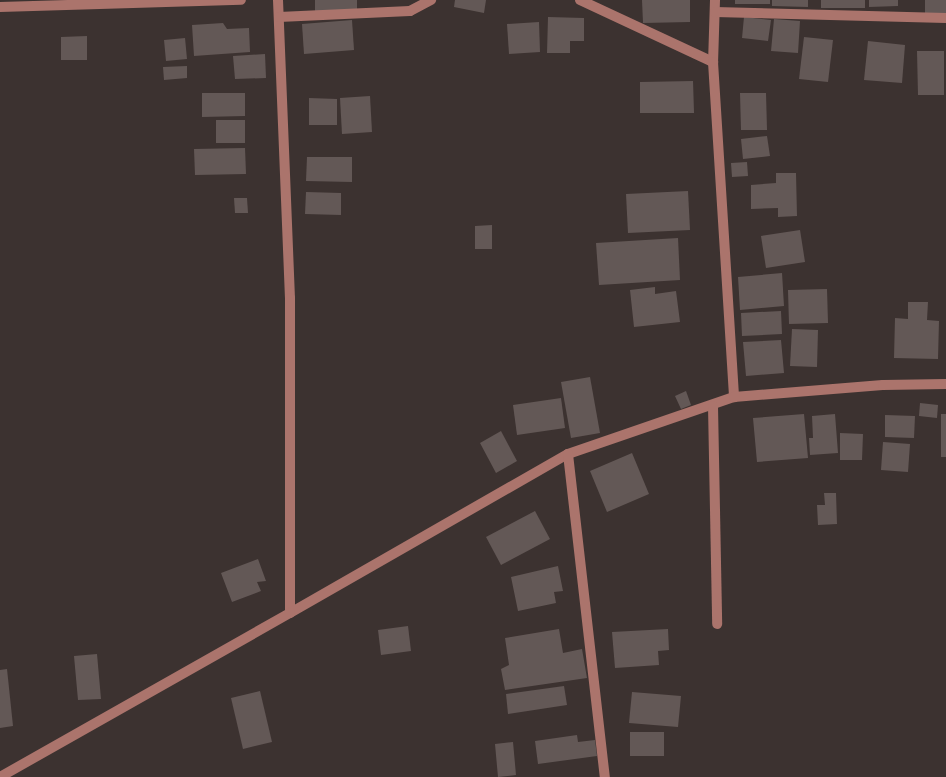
<!DOCTYPE html>
<style>
body{margin:0}
#map{position:relative;width:946px;height:777px;overflow:hidden;background:#3c3230;font-family:Ubuntu,sans-serif}
div>[style]{position:absolute}
.building>*{inset:0;background:#635856}
.minor>*{height:10px;margin:-5px;padding:0 5px;transform-origin:5px;border-radius:5px;background:#ab746c}
span{translate:-50% -50%;white-space:nowrap;text-align:center;line-height:1.15;-webkit-text-stroke:4px #322826;paint-order:stroke}
</style>
<div id="map">
<div class="building">
<i style="clip-path:polygon(315px 0,357px 0,357px 12px,315px 12px)"></i>
<i style="clip-path:polygon(455px 0,486px 0,484px 13px,454px 7px)"></i>
<i style="clip-path:polygon(642px 0,690px 0,690px 22px,643px 23px)"></i>
<i style="clip-path:polygon(735px 0,770px 0,770px 4px,735px 4px)"></i>
<i style="clip-path:polygon(772px 0,808px 0,808px 7px,772px 6px)"></i>
<i style="clip-path:polygon(821px 0,865px 0,865px 8px,821px 8px)"></i>
<i style="clip-path:polygon(869px 0,898px 0,898px 6px,869px 7px)"></i>
<i style="clip-path:polygon(925px 0,946px 0,946px 13px,925px 13px)"></i>
<i style="clip-path:polygon(548px 17px,584px 18px,584px 41px,570px 41px,570px 53px,547px 53px)"></i>
<i style="clip-path:polygon(744px 17px,771px 20px,768px 41px,742px 38px)"></i>
<i style="clip-path:polygon(774px 19px,800px 21px,798px 53px,771px 51px)"></i>
<i style="clip-path:polygon(352px 20px,354px 50px,304px 54px,302px 24px)"></i>
<i style="clip-path:polygon(539px 22px,540px 52px,509px 54px,507px 24px)"></i>
<i style="clip-path:polygon(223px 23px,227px 29px,249px 28px,250px 52px,194px 56px,192px 25px)"></i>
<i style="clip-path:polygon(87px 36px,87px 60px,61px 60px,61px 37px)"></i>
<i style="clip-path:polygon(804px 37px,833px 40px,828px 82px,799px 79px)"></i>
<i style="clip-path:polygon(185px 38px,187px 59px,166px 61px,164px 40px)"></i>
<i style="clip-path:polygon(868px 41px,905px 45px,902px 83px,864px 80px)"></i>
<i style="clip-path:polygon(917px 51px,944px 51px,944px 95px,918px 95px)"></i>
<i style="clip-path:polygon(265px 54px,266px 78px,235px 79px,233px 56px)"></i>
<i style="clip-path:polygon(187px 66px,187px 78px,164px 80px,163px 67px)"></i>
<i style="clip-path:polygon(693px 81px,694px 113px,640px 113px,640px 82px)"></i>
<i style="clip-path:polygon(202px 93px,245px 93px,245px 116px,202px 117px)"></i>
<i style="clip-path:polygon(740px 93px,766px 93px,767px 130px,741px 130px)"></i>
<i style="clip-path:polygon(370px 96px,372px 132px,342px 134px,340px 98px)"></i>
<i style="clip-path:polygon(309px 98px,337px 99px,337px 125px,309px 125px)"></i>
<i style="clip-path:polygon(216px 120px,245px 120px,245px 143px,216px 143px)"></i>
<i style="clip-path:polygon(767px 136px,770px 156px,743px 159px,741px 139px)"></i>
<i style="clip-path:polygon(245px 148px,246px 174px,195px 175px,194px 149px)"></i>
<i style="clip-path:polygon(307px 157px,352px 157px,352px 182px,306px 181px)"></i>
<i style="clip-path:polygon(747px 162px,748px 176px,732px 177px,731px 163px)"></i>
<i style="clip-path:polygon(776px 173px,796px 173px,797px 216px,778px 217px,778px 208px,751px 209px,751px 185px,776px 183px)"></i>
<i style="clip-path:polygon(688px 191px,690px 230px,628px 233px,626px 194px)"></i>
<i style="clip-path:polygon(306px 192px,341px 193px,341px 215px,305px 214px)"></i>
<i style="clip-path:polygon(234px 198px,247px 198px,248px 213px,235px 213px)"></i>
<i style="clip-path:polygon(492px 225px,492px 249px,475px 249px,475px 226px)"></i>
<i style="clip-path:polygon(800px 230px,805px 262px,766px 268px,761px 236px)"></i>
<i style="clip-path:polygon(678px 238px,680px 280px,599px 285px,596px 243px)"></i>
<i style="clip-path:polygon(782px 273px,784px 306px,740px 310px,738px 277px)"></i>
<i style="clip-path:polygon(655px 287px,655px 294px,676px 291px,680px 322px,634px 327px,630px 290px)"></i>
<i style="clip-path:polygon(827px 289px,828px 323px,789px 324px,788px 290px)"></i>
<i style="clip-path:polygon(908px 302px,928px 302px,927px 320px,939px 321px,938px 359px,894px 358px,895px 318px,908px 319px)"></i>
<i style="clip-path:polygon(781px 311px,782px 334px,742px 336px,741px 313px)"></i>
<i style="clip-path:polygon(792px 329px,818px 330px,817px 367px,790px 366px)"></i>
<i style="clip-path:polygon(781px 340px,784px 373px,746px 376px,743px 342px)"></i>
<i style="clip-path:polygon(590px 377px,600px 433px,571px 438px,561px 382px)"></i>
<i style="clip-path:polygon(686px 391px,691px 405px,681px 409px,675px 396px)"></i>
<i style="clip-path:polygon(561px 398px,565px 428px,517px 435px,513px 405px)"></i>
<i style="clip-path:polygon(920px 403px,938px 405px,937px 418px,919px 416px)"></i>
<i style="clip-path:polygon(804px 414px,808px 458px,757px 462px,753px 418px)"></i>
<i style="clip-path:polygon(835px 414px,838px 453px,810px 455px,809px 438px,813px 438px,812px 416px)"></i>
<i style="clip-path:polygon(941px 414px,946px 414px,946px 457px,941px 457px)"></i>
<i style="clip-path:polygon(885px 415px,915px 416px,914px 438px,885px 437px)"></i>
<i style="clip-path:polygon(501px 431px,517px 461px,496px 473px,480px 443px)"></i>
<i style="clip-path:polygon(840px 433px,863px 434px,862px 460px,840px 460px)"></i>
<i style="clip-path:polygon(883px 442px,910px 444px,908px 472px,881px 470px)"></i>
<i style="clip-path:polygon(632px 453px,649px 494px,607px 512px,590px 471px)"></i>
<i style="clip-path:polygon(824px 493px,836px 493px,837px 524px,818px 525px,817px 505px,825px 505px)"></i>
<i style="clip-path:polygon(535px 511px,550px 539px,501px 565px,486px 537px)"></i>
<i style="clip-path:polygon(258px 559px,266px 581px,257px 582px,261px 591px,232px 602px,221px 573px)"></i>
<i style="clip-path:polygon(558px 566px,563px 591px,554px 592px,556px 603px,518px 611px,511px 577px)"></i>
<i style="clip-path:polygon(408px 626px,411px 651px,381px 655px,378px 630px)"></i>
<i style="clip-path:polygon(559px 629px,563px 653px,582px 649px,587px 678px,505px 690px,501px 669px,509px 665px,505px 638px)"></i>
<i style="clip-path:polygon(668px 629px,669px 650px,658px 651px,659px 665px,615px 668px,612px 632px)"></i>
<i style="clip-path:polygon(97px 654px,101px 699px,78px 700px,74px 656px)"></i>
<i style="clip-path:polygon(7px 669px,13px 726px,0 728px,0 670px)"></i>
<i style="clip-path:polygon(564px 686px,567px 705px,508px 714px,506px 694px)"></i>
<i style="clip-path:polygon(260px 691px,272px 742px,243px 749px,231px 698px)"></i>
<i style="clip-path:polygon(632px 692px,681px 696px,678px 727px,629px 723px)"></i>
<i style="clip-path:polygon(630px 732px,664px 732px,664px 756px,630px 756px)"></i>
<i style="clip-path:polygon(577px 735px,578px 742px,595px 740px,597px 756px,538px 764px,535px 741px)"></i>
<i style="clip-path:polygon(513px 742px,516px 775px,498px 777px,495px 744px)"></i>
</div>
<div class="minor">
<i style="left:278px;top:0;width:298px;rotate:87.7deg"></i>
<i style="left:290px;top:298px;width:315px;rotate:90deg"></i>
<i style="left:290px;top:613px;width:320px;rotate:-29.8deg"></i>
<i style="left:568px;top:454px;width:176px;rotate:-19deg"></i>
<i style="left:580px;top:0;width:147px;rotate:25deg"></i>
<i style="left:715px;top:0;width:62px;rotate:91.8deg"></i>
<i style="left:713px;top:62px;width:336px;rotate:86.4deg"></i>
<i style="left:734px;top:397px;width:149px;rotate:-4.6deg"></i>
<i style="left:883px;top:385px;width:63px;rotate:-0.9deg"></i>
<i style="left:0;top:7px;width:241px;rotate:-1.7deg"></i>
<i style="left:715px;top:12px;width:231px;rotate:1.5deg"></i>
<i style="left:279px;top:17px;width:131px;rotate:-2.6deg"></i>
<i style="left:410px;top:11px;width:24px;rotate:-28deg"></i>
<i style="left:713px;top:406px;width:218px;rotate:88.9deg"></i>
<i style="left:568px;top:454px;width:325px;rotate:83.5deg"></i>
<i style="left:0;top:777px;width:333px;rotate:-29.5deg"></i>
</div>
</div>
